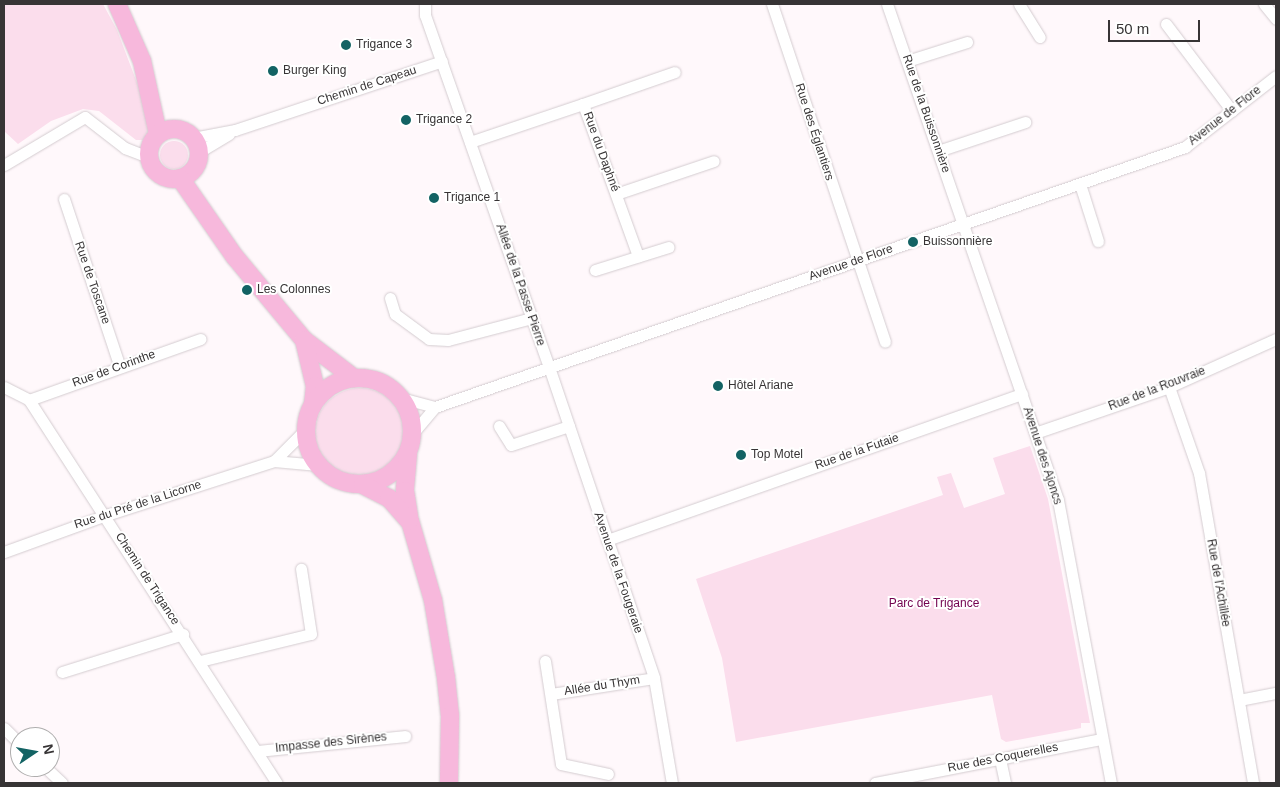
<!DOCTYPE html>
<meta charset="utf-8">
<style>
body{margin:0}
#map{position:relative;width:1280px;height:787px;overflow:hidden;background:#fff8fb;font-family:Arial,sans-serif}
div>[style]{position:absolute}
.green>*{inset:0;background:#fbddec}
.round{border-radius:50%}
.roads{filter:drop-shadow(0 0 1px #d4ccd0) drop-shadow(0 0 1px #d4ccd0)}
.minor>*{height:11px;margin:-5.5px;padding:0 5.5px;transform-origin:5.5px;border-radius:5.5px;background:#fff}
.primary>*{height:18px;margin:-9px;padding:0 9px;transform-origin:9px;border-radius:9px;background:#f7b8dc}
.primary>.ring{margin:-9px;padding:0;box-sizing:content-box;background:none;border:18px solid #f7b8dc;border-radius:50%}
.dots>*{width:14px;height:14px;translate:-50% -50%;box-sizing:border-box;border:2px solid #fff;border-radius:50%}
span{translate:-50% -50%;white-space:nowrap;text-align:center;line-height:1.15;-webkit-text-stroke:4px #fff;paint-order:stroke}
.poi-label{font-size:12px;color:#373435}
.left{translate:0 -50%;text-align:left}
.street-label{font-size:12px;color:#373435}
.park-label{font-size:12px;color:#730350}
.frame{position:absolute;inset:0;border:5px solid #373435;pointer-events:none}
.north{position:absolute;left:10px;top:727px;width:50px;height:50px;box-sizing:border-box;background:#fff;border:1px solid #afaeae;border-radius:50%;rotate:78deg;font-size:14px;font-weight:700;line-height:20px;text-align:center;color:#373435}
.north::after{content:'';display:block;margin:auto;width:18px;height:22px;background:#136364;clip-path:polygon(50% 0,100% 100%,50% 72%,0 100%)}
.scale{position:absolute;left:1108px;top:20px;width:92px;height:22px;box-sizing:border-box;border:2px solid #373435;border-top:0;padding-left:6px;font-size:15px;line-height:18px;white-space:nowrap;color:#373435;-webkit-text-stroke:4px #fff;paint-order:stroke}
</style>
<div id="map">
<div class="green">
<div style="clip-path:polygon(4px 4px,103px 4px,117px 30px,142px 96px,151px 131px,143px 140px,136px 140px,99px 111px,83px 109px,51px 121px,18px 144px,4px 131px)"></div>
<div class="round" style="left:160px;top:141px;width:28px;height:28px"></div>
<div class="round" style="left:315px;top:388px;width:90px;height:90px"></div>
<div style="clip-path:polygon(1030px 446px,1048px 499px,1090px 723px,1081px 723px,1081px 728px,1006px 742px,1001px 739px,992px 695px,736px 742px,722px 658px,696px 579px,943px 495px,937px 477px,951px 473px,964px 508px,1005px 494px,993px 458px)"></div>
</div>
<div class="roads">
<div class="minor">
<div style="left:425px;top:4px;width:11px;rotate:90deg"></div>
<div style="left:425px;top:15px;width:373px;rotate:70.6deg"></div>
<div style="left:549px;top:367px;width:328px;rotate:71.3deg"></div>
<div style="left:654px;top:678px;width:107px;rotate:80.3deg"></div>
<div style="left:772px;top:4px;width:356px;rotate:71.5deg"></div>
<div style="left:887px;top:4px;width:525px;rotate:70.98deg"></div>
<div style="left:1058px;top:500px;width:288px;rotate:79.4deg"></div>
<div style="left:1019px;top:4px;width:39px;rotate:58deg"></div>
<div style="left:1264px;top:4px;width:19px;rotate:51deg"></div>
<div style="left:1166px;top:24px;width:109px;rotate:52.8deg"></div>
<div style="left:907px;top:61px;width:63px;rotate:-17.6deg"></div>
<div style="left:583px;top:104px;width:97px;rotate:-19.2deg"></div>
<div style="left:193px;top:138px;width:43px;rotate:-10.8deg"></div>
<div style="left:235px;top:130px;width:218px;rotate:-18.4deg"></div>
<div style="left:470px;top:142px;width:119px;rotate:-18.6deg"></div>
<div style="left:583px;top:104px;width:162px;rotate:70.1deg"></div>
<div style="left:938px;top:151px;width:92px;rotate:-18.4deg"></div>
<div style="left:199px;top:152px;width:35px;rotate:-31deg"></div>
<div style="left:4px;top:165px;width:94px;rotate:-30.7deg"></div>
<div style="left:85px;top:117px;width:51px;rotate:37.8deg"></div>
<div style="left:125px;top:148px;width:26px;rotate:21deg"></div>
<div style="left:1080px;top:184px;width:60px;rotate:72.5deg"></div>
<div style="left:616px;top:194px;width:103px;rotate:-18.6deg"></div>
<div style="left:64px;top:199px;width:177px;rotate:71.6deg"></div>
<div style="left:595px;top:270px;width:77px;rotate:-17.3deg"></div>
<div style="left:390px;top:298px;width:17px;rotate:73deg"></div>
<div style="left:395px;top:314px;width:42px;rotate:36.3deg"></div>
<div style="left:429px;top:339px;width:19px;rotate:3deg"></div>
<div style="left:448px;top:340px;width:87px;rotate:-14.7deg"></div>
<div style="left:4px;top:387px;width:28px;rotate:27deg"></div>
<div style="left:29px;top:400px;width:456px;rotate:57.1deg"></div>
<div style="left:1169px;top:387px;width:91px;rotate:70.8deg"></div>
<div style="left:1199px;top:473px;width:315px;rotate:80.1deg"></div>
<div style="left:401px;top:398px;width:35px;rotate:15deg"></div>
<div style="left:29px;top:400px;width:182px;rotate:-19.6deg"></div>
<div style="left:499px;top:426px;width:22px;rotate:58deg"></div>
<div style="left:511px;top:445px;width:61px;rotate:-18.1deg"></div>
<div style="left:306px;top:429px;width:45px;rotate:135deg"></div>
<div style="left:274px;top:461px;width:44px;rotate:5.2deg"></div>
<div style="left:413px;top:433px;width:34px;rotate:-50deg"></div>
<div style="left:435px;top:407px;width:794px;rotate:-19.12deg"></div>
<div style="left:1185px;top:147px;width:115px;rotate:-38deg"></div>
<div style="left:1035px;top:433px;width:142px;rotate:-18.9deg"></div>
<div style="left:1169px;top:387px;width:117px;rotate:-24.2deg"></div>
<div style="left:607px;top:540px;width:440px;rotate:-19.4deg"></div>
<div style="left:4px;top:552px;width:109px;rotate:-19.9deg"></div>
<div style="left:106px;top:515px;width:176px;rotate:-17.8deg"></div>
<div style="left:200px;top:661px;width:114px;rotate:-13.7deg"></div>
<div style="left:311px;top:634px;width:66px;rotate:-98.7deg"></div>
<div style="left:545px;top:661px;width:104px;rotate:81.2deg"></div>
<div style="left:561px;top:764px;width:48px;rotate:12deg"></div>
<div style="left:62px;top:672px;width:127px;rotate:-17.4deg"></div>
<div style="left:551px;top:694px;width:104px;rotate:-8.8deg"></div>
<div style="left:1239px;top:700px;width:38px;rotate:-11deg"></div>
<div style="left:4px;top:728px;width:23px;rotate:45deg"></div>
<div style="left:258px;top:751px;width:148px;rotate:-5.8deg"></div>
<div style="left:1000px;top:759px;width:25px;rotate:78deg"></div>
<div style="left:45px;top:767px;width:23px;rotate:43deg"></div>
<div style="left:875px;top:783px;width:231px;rotate:-11deg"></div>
</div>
<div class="primary">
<div style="left:117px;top:4px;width:62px;rotate:66.3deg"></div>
<div style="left:142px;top:61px;width:75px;rotate:77.6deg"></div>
<div class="ring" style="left:149px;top:129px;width:32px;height:32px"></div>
<div style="left:180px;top:178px;width:96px;rotate:55.2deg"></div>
<div style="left:235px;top:257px;width:108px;rotate:50.3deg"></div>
<div style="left:304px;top:340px;width:63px;rotate:37.2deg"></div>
<div style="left:304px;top:340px;width:47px;rotate:76.6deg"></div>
<div style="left:315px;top:386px;width:18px;rotate:96deg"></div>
<div class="ring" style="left:306px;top:378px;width:88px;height:88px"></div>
<div style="left:408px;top:454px;width:37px;rotate:95deg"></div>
<div style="left:405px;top:491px;width:30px;rotate:81deg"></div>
<div style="left:410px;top:521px;width:82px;rotate:73.8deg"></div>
<div style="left:433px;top:600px;width:79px;rotate:80.5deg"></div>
<div style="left:446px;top:678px;width:38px;rotate:84deg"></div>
<div style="left:450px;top:716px;width:67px;rotate:90.9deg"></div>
<div style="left:363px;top:485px;width:29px;rotate:27deg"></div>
<div style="left:389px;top:498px;width:30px;rotate:49deg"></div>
</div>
</div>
<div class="dots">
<div style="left:346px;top:45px;background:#136364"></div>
<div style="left:273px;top:71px;background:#136364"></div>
<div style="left:406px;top:120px;background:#136364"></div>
<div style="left:434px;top:198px;background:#136364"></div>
<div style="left:913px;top:242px;background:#136364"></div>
<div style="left:247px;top:290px;background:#136364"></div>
<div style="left:718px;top:386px;background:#136364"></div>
<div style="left:741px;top:455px;background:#136364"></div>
</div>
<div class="poi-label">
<span class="left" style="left:356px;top:45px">Trigance 3</span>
<span class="left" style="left:283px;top:71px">Burger King</span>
<span class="left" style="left:416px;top:120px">Trigance 2</span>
<span class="left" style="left:444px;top:198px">Trigance 1</span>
<span class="left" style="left:923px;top:242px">Buissonnière</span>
<span class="left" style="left:257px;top:290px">Les Colonnes</span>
<span class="left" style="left:728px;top:386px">Hôtel Ariane</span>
<span class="left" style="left:751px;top:455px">Top Motel</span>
</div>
<div class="street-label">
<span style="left:367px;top:86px;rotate:-18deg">Chemin de Capeau</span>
<span style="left:926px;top:114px;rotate:71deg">Rue de la Buissonnière</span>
<span style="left:1225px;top:116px;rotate:-38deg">Avenue de Flore</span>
<span style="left:814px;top:132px;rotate:72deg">Rue des Églantiers</span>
<span style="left:601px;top:152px;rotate:70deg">Rue du Daphné</span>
<span style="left:851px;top:263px;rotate:-19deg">Avenue de Flore</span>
<span style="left:92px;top:283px;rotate:71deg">Rue de Toscane</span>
<span style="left:520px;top:285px;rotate:71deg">Allée de la Passe Pierre</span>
<span style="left:114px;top:369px;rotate:-20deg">Rue de Corinthe</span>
<span style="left:1157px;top:389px;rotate:-21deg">Rue de la Rouvraie</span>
<span style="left:857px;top:452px;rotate:-19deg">Rue de la Futaie</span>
<span style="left:1042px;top:456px;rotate:72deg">Avenue des Ajoncs</span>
<span style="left:138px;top:505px;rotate:-18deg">Rue du Pré de la Licorne</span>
<span style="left:618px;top:573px;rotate:71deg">Avenue de la Fougeraie</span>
<span style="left:147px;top:579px;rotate:57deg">Chemin de Trigance</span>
<span style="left:1218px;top:583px;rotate:80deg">Rue de l'Achillée</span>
<span style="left:602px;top:686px;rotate:-9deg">Allée du Thym</span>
<span style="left:331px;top:743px;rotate:-6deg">Impasse des Sirènes</span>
<span style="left:1003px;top:758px;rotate:-11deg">Rue des Coquerelles</span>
</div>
<div class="park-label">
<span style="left:934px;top:604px">Parc de Trigance</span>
</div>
<div class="frame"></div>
<div class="north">N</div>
<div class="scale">50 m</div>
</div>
